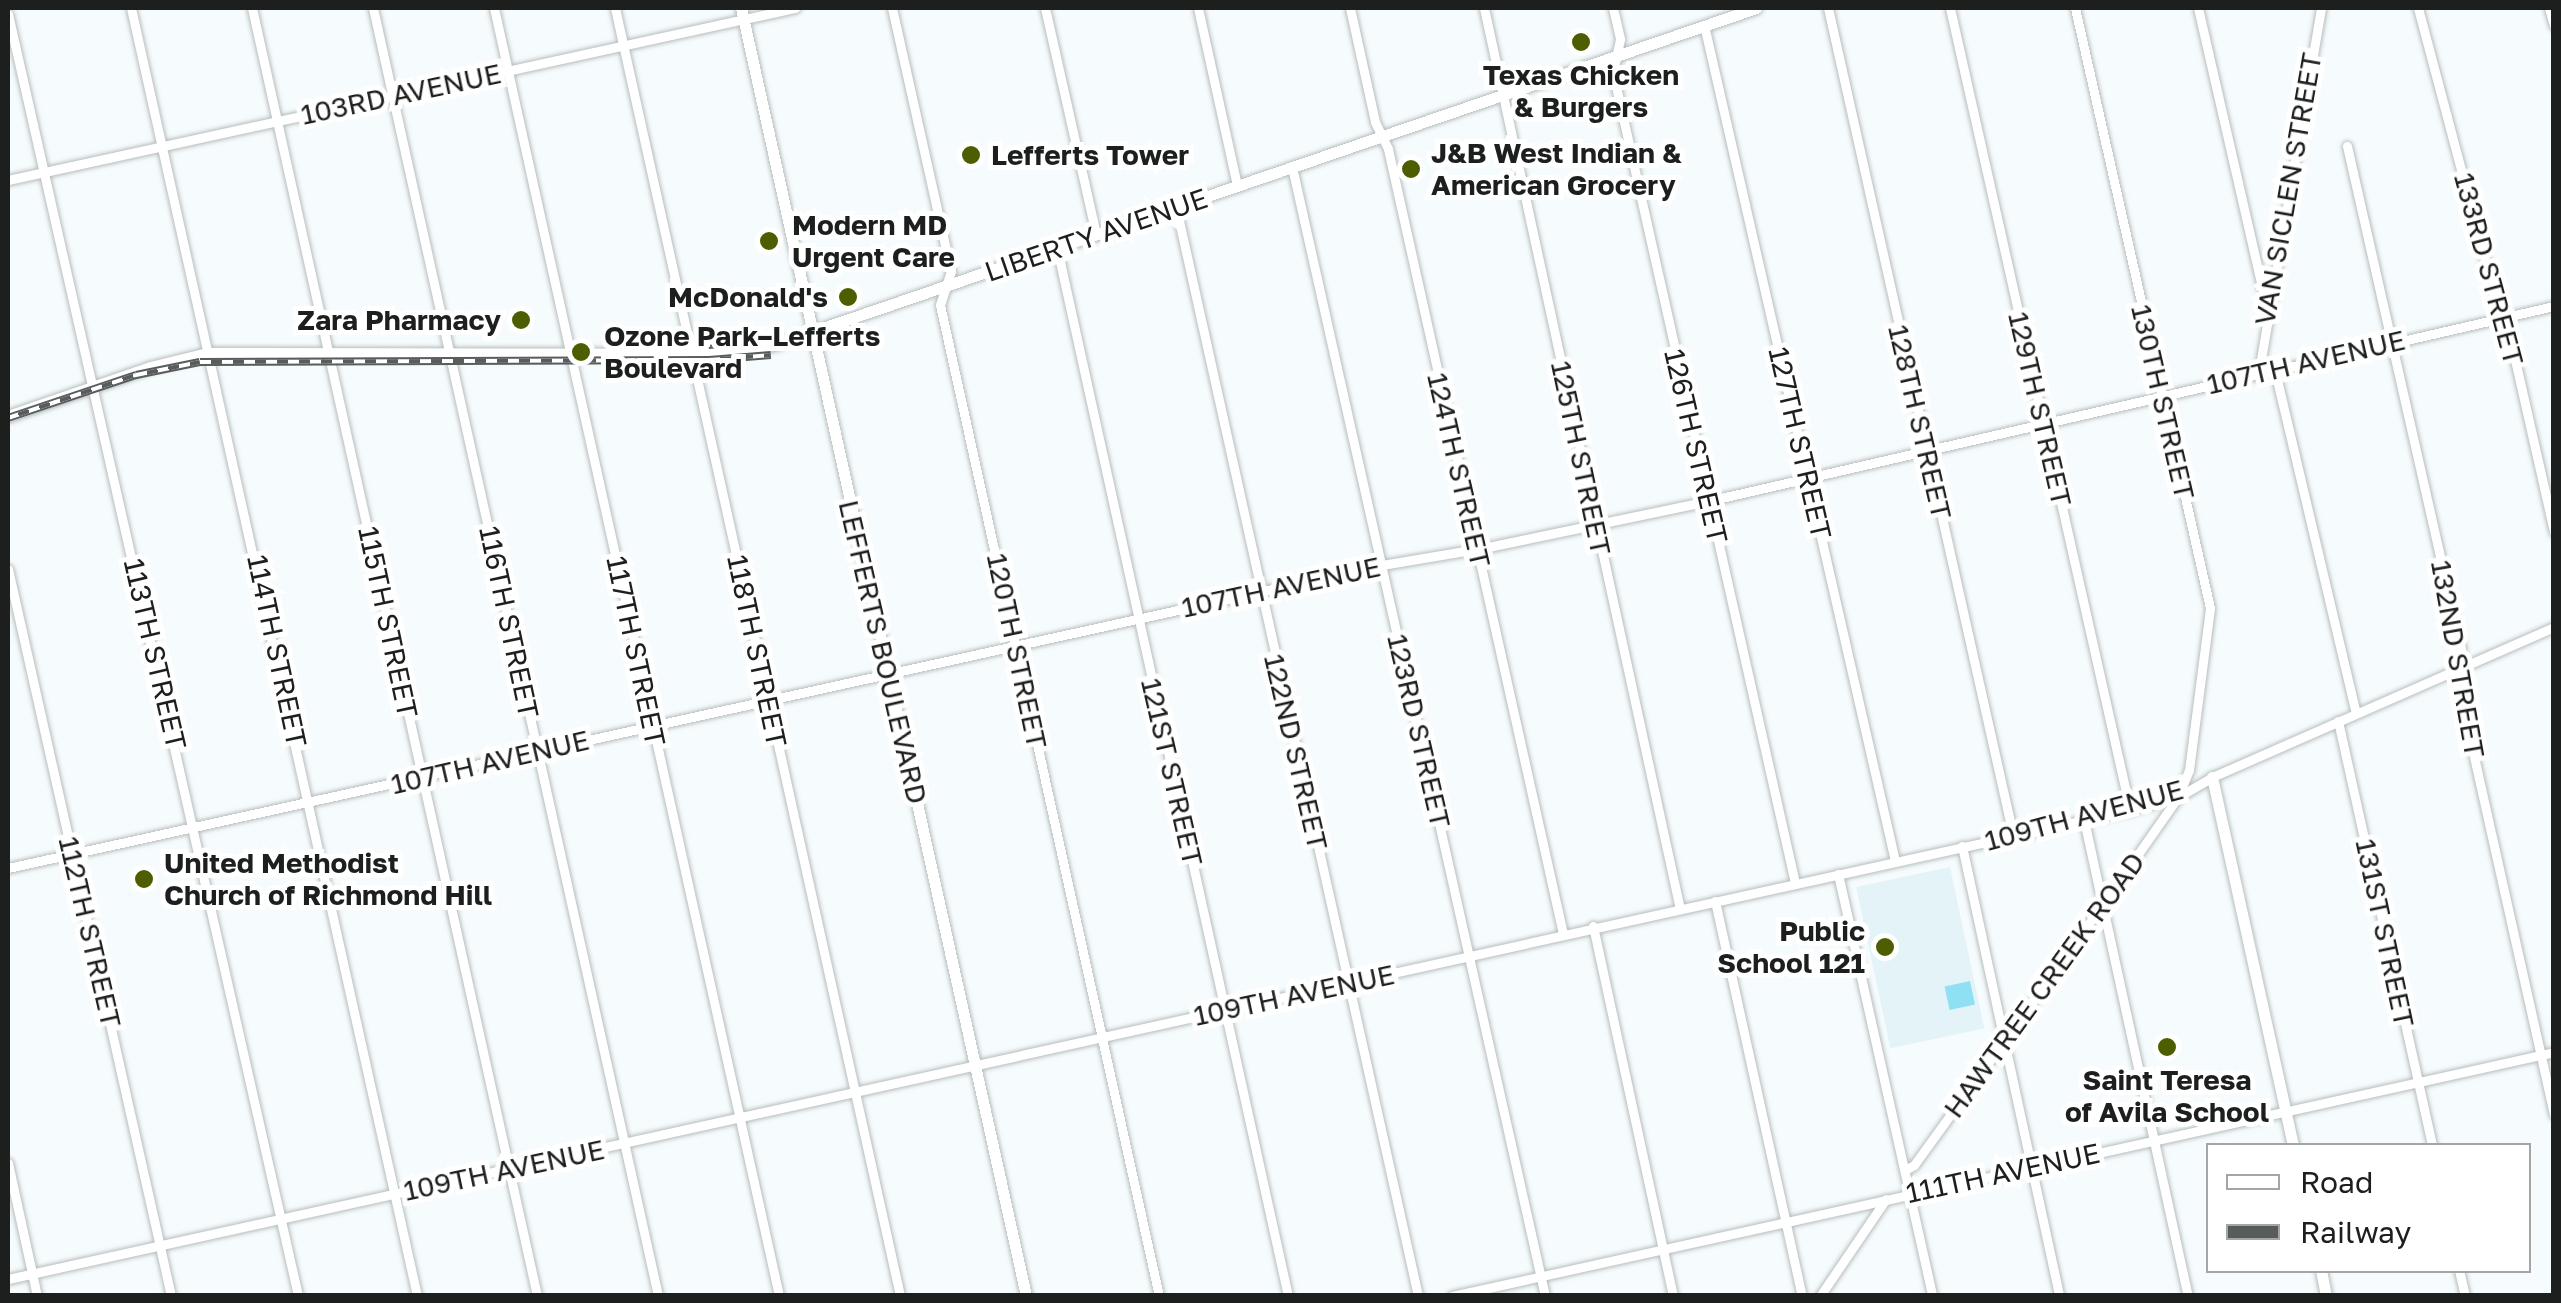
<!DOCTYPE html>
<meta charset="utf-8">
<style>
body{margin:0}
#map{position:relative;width:2561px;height:1303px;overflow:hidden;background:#f6fcfd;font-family:"Golos Text",sans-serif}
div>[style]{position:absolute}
.built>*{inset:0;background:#e4f3f7;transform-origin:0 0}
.green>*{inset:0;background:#8fe0f3;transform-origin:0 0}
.roads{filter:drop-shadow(0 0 2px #b7bdbe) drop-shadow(0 0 2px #b7bdbe)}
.minor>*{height:9px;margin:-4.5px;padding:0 4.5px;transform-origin:4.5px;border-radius:4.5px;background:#fff}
.tertiary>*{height:11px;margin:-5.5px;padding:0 5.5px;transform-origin:5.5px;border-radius:5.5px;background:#fff}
.rail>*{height:8px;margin-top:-4px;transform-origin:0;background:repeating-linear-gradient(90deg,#fff 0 11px,#585c5c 0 22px);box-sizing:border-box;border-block:2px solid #585c5c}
.dots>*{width:28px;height:28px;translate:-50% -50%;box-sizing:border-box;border:5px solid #fff;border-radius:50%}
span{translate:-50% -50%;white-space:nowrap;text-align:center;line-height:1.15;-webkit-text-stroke:10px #fff;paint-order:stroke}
.poi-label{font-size:28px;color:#1d1f1f;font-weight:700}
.left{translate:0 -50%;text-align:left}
.right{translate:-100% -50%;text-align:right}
.street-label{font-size:28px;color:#1d1f1f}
.frame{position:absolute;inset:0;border:10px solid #1d1f1f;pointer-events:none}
.legend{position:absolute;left:2206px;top:1143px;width:325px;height:130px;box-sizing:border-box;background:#fff;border:2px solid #a5a5a5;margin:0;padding:12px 18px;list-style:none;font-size:30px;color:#1d1f1f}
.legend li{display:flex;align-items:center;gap:20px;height:50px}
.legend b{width:50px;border:2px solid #a5a5a5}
</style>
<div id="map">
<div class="built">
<div style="left:1950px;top:867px;width:165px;height:96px;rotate:78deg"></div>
</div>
<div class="green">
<div style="left:1970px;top:981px;width:24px;height:26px;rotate:78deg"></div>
</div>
<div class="roads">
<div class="minor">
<div style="left:131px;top:8px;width:1319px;rotate:77.48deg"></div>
<div style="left:252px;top:8px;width:1319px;rotate:77.52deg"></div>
<div style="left:373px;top:8px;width:1319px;rotate:77.52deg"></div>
<div style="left:494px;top:8px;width:1319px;rotate:77.52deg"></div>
<div style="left:615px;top:8px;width:1319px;rotate:77.52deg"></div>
<div style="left:892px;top:8px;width:270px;rotate:77.4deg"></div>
<div style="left:951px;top:271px;width:36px;rotate:108deg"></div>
<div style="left:940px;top:305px;width:1015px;rotate:77.54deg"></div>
<div style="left:1045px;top:8px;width:232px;rotate:77.3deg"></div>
<div style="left:1198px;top:8px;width:181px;rotate:77.6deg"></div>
<div style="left:1350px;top:8px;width:117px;rotate:77.6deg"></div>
<div style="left:1375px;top:122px;width:30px;rotate:64deg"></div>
<div style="left:1388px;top:149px;width:804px;rotate:77.43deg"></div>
<div style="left:1484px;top:8px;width:922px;rotate:77.73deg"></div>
<div style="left:1613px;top:8px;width:32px;rotate:77deg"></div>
<div style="left:1620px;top:39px;width:35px;rotate:102deg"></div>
<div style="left:1613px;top:73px;width:830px;rotate:77.34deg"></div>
<div style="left:1828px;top:8px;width:847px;rotate:77.39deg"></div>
<div style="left:1950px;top:8px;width:822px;rotate:77.35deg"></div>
<div style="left:2198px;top:8px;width:300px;rotate:77.1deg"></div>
<div style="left:2418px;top:8px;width:303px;rotate:75.1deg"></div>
<div style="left:2496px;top:301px;width:30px;rotate:67deg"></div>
<div style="left:2508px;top:329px;width:208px;rotate:77.2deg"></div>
<div style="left:2549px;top:8px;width:18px;rotate:74deg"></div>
<div style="left:8px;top:14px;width:1314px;rotate:77.25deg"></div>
<div style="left:1704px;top:25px;width:858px;rotate:77.13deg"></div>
<div style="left:2347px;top:146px;width:516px;rotate:77.23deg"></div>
<div style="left:2461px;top:649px;width:36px;rotate:95deg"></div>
<div style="left:2458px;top:685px;width:440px;rotate:77.4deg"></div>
<div style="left:1292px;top:167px;width:1157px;rotate:77.37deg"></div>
<div style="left:8px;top:180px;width:806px;rotate:-12.33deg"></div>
<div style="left:1176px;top:207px;width:1116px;rotate:77.47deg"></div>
<div style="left:1057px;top:248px;width:1073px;rotate:77.57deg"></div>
<div style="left:2274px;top:367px;width:356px;rotate:76.7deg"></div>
<div style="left:2259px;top:371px;width:368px;rotate:-80.3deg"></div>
<div style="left:8px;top:569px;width:745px;rotate:77.36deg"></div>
<div style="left:2338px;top:721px;width:435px;rotate:77.5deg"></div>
<div style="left:2084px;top:820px;width:487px;rotate:77.7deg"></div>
<div style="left:1962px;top:846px;width:460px;rotate:77.8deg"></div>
<div style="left:8px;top:868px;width:1407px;rotate:-12.44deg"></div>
<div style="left:1382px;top:565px;width:108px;rotate:-9.6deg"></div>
<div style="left:1488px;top:547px;width:225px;rotate:-11.8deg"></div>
<div style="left:1708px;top:501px;width:868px;rotate:-12.98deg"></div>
<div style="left:1838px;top:874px;width:432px;rotate:77.4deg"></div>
<div style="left:1715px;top:901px;width:404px;rotate:77.6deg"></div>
<div style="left:1593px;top:926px;width:379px;rotate:77.8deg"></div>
<div style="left:8px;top:1163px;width:136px;rotate:77.7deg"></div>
<div style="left:1905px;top:1170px;width:10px;rotate:-29deg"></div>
<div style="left:1914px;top:1165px;width:319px;rotate:-54.1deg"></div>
<div style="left:2101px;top:907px;width:134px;rotate:-55deg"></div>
<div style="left:2178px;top:797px;width:29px;rotate:-68deg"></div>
<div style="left:2189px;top:770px;width:163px;rotate:-82.6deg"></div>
<div style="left:2210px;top:608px;width:615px;rotate:-102.68deg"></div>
<div style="left:2459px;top:1270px;width:27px;rotate:77deg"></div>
<div style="left:8px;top:1279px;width:2173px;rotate:-12.46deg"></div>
<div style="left:2130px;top:810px;width:50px;rotate:-15.2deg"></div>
<div style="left:2178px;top:797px;width:39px;rotate:-30deg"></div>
<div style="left:2212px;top:777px;width:373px;rotate:-23.7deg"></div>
<div style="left:1452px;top:1296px;width:1129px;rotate:-12.48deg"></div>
<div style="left:1820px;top:1296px;width:117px;rotate:-55.8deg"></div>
</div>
<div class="tertiary">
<div style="left:741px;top:8px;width:1319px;rotate:77.52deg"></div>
<div style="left:8px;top:416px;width:150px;rotate:-19deg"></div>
<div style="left:150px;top:367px;width:60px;rotate:-13.6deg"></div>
<div style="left:208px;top:353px;width:483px;rotate:0.1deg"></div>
<div style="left:691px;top:354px;width:82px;rotate:-6.3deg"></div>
<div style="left:773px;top:345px;width:1039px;rotate:-18.92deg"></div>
<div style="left:2212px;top:777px;width:378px;rotate:77.6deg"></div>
<div style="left:2321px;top:1270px;width:26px;rotate:79deg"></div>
</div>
</div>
<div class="rail">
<div style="left:699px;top:346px;width:69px;rotate:-5.8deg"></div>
<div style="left:8px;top:418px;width:135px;rotate:-18.6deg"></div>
<div style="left:136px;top:375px;width:65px;rotate:-11.5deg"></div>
<div style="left:200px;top:362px;width:509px;rotate:-0.23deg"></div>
<div style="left:709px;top:360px;width:62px;rotate:-4.6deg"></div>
</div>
<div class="dots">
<div style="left:1581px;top:42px;background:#4d5e00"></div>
<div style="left:971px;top:155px;background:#4d5e00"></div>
<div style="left:1411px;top:169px;background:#4d5e00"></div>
<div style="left:769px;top:241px;background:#4d5e00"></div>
<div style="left:848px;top:297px;background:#4d5e00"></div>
<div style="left:521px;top:320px;background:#4d5e00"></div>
<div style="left:581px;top:352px;background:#4d5e00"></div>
<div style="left:144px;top:879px;background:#4d5e00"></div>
<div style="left:1885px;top:947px;background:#4d5e00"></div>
<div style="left:2167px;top:1047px;background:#4d5e00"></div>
</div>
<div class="poi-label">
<span style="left:1581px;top:91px">Texas Chicken<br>&amp; Burgers</span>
<span class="left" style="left:1431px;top:169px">J&amp;B West Indian &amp;<br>American Grocery</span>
<span class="left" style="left:991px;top:155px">Lefferts Tower</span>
<span class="left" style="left:792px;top:241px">Modern MD<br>Urgent Care</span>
<span class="right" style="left:828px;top:297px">McDonald's</span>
<span class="right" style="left:501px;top:320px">Zara Pharmacy</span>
<span class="left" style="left:604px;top:352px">Ozone Park–Lefferts<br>Boulevard</span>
<span class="left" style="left:164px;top:879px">United Methodist<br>Church of Richmond Hill</span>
<span class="right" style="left:1865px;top:947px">Public<br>School 121</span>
<span style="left:2167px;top:1096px">Saint Teresa<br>of Avila School</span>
</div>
<div class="street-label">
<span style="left:401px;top:94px;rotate:-12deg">103RD AVENUE</span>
<span style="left:2288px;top:189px;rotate:-80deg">VAN SICLEN STREET</span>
<span style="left:1096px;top:235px;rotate:-19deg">LIBERTY AVENUE</span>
<span style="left:2489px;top:269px;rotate:75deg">133RD STREET</span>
<span style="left:2306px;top:362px;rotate:-13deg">107TH AVENUE</span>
<span style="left:2163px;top:402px;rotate:77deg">130TH STREET</span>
<span style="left:2040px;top:409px;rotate:77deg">129TH STREET</span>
<span style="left:1920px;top:422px;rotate:77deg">128TH STREET</span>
<span style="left:1800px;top:443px;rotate:77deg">127TH STREET</span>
<span style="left:1696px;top:446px;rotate:77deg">126TH STREET</span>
<span style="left:1581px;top:458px;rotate:78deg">125TH STREET</span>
<span style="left:1459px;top:470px;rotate:77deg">124TH STREET</span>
<span style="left:1281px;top:587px;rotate:-12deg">107TH AVENUE</span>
<span style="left:388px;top:622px;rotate:78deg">115TH STREET</span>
<span style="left:509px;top:622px;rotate:78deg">116TH STREET</span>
<span style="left:277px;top:651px;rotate:78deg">114TH STREET</span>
<span style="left:636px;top:651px;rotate:78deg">117TH STREET</span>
<span style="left:757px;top:651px;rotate:78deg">118TH STREET</span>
<span style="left:1017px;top:651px;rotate:78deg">120TH STREET</span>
<span style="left:883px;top:652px;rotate:77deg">LEFFERTS BOULEVARD</span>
<span style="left:155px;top:654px;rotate:77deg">113TH STREET</span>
<span style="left:2458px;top:659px;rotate:80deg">132ND STREET</span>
<span style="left:1419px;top:731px;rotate:77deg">123RD STREET</span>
<span style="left:1296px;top:752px;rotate:77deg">122ND STREET</span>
<span style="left:490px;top:762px;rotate:-13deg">107TH AVENUE</span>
<span style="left:1172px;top:772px;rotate:77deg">121ST STREET</span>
<span style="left:2084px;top:815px;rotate:-15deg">109TH AVENUE</span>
<span style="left:90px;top:932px;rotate:77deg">112TH STREET</span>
<span style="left:2385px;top:933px;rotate:78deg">131ST STREET</span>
<span style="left:2044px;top:985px;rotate:-54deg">HAWTREE CREEK ROAD</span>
<span style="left:1294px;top:995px;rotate:-12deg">109TH AVENUE</span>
<span style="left:504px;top:1170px;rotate:-12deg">109TH AVENUE</span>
<span style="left:2003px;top:1173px;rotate:-12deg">111TH AVENUE</span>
</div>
<div class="frame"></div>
<ul class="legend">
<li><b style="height:12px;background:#fff"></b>Road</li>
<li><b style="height:12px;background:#585c5c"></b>Railway</li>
</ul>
</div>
